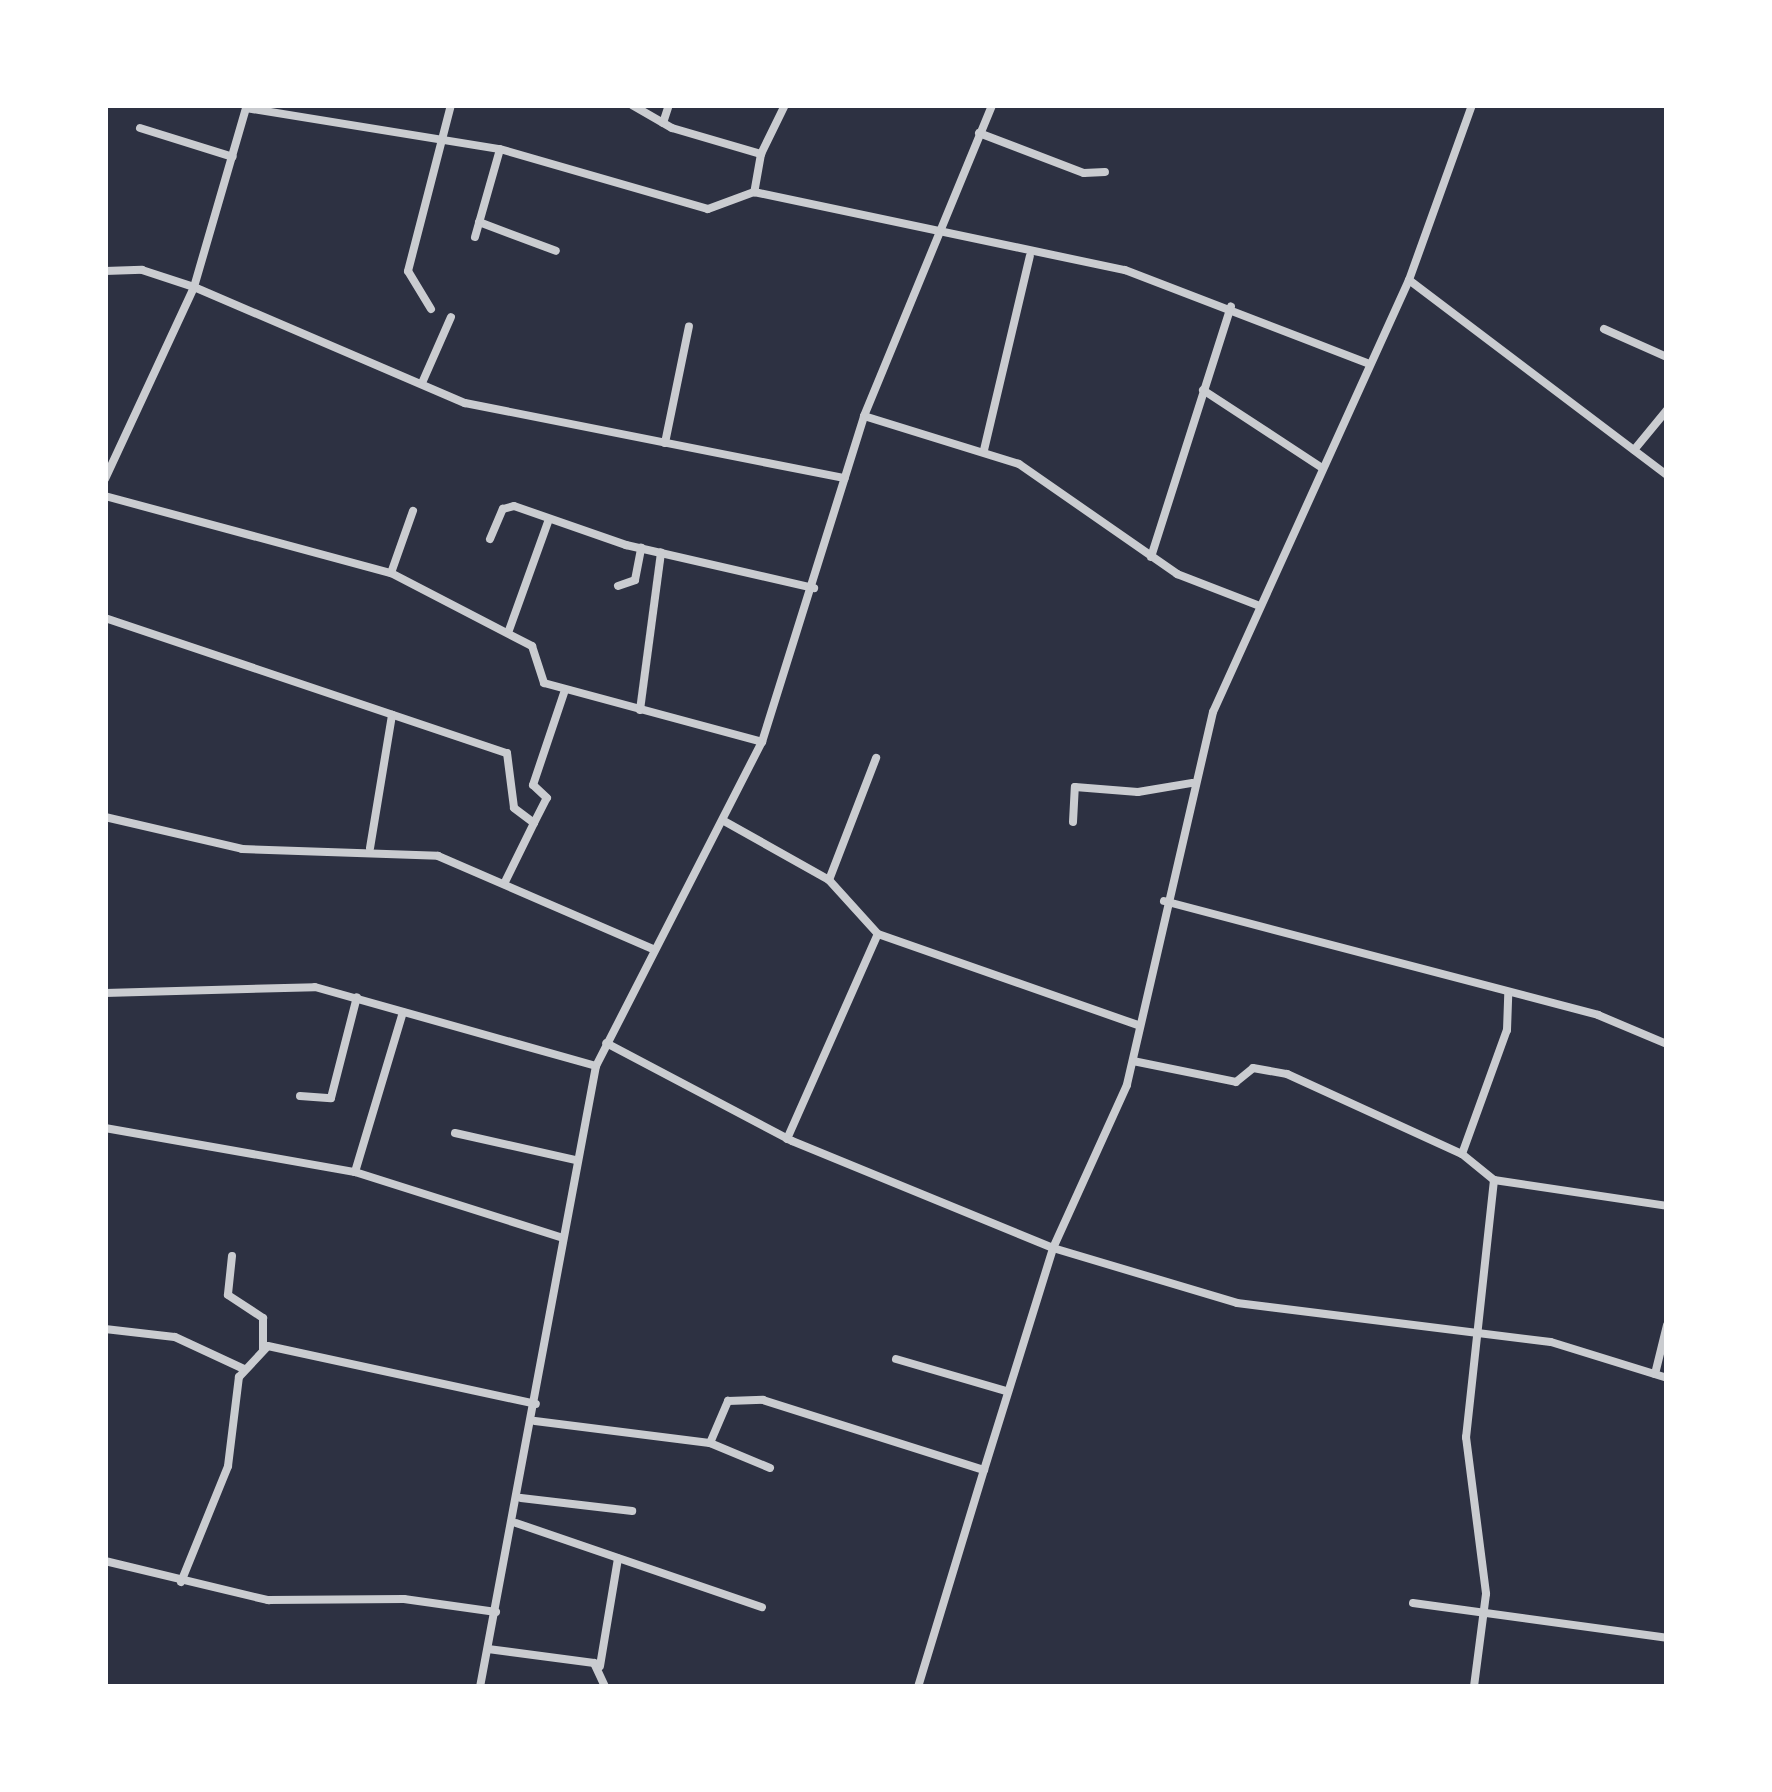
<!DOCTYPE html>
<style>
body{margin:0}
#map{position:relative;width:1772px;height:1792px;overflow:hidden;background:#2d3142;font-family:"PT Sans Narrow",sans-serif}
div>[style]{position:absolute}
.minor>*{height:8px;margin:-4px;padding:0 4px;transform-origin:4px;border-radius:4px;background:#caccd0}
span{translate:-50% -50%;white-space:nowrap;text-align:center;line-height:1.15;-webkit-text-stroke:8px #fff;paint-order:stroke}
.frame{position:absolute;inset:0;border:108px solid #fff;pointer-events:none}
</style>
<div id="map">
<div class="minor">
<div style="left:632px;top:105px;width:46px;rotate:29.9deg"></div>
<div style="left:672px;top:128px;width:93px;rotate:16.3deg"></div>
<div style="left:761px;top:154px;width:39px;rotate:100deg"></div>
<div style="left:754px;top:192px;width:379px;rotate:11.9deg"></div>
<div style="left:1125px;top:270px;width:262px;rotate:21deg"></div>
<div style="left:1472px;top:105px;width:186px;rotate:109.8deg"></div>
<div style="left:1409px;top:280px;width:474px;rotate:114.4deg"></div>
<div style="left:1213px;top:712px;width:383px;rotate:103deg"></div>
<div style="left:1127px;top:1085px;width:179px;rotate:114.4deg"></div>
<div style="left:1053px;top:1248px;width:192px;rotate:16.6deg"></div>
<div style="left:1237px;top:1303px;width:316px;rotate:7.1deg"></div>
<div style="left:1551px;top:1342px;width:121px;rotate:17.2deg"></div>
<div style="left:246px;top:108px;width:257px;rotate:9.2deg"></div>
<div style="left:500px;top:149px;width:216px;rotate:16.1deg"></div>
<div style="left:708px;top:209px;width:49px;rotate:-20.3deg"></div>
<div style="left:663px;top:123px;width:19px;rotate:-72deg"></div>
<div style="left:140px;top:128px;width:97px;rotate:17.3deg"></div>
<div style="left:979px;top:133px;width:112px;rotate:20.9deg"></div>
<div style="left:1084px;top:173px;width:21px;rotate:-3deg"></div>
<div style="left:761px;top:154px;width:55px;rotate:-63.9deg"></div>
<div style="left:479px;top:222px;width:82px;rotate:20.6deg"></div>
<div style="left:475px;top:237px;width:91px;rotate:-74.1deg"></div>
<div style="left:105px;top:271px;width:37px;rotate:-2deg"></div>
<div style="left:142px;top:270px;width:55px;rotate:18.1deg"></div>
<div style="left:194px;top:287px;width:295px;rotate:23.2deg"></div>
<div style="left:465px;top:403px;width:387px;rotate:11.2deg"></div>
<div style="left:1409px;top:280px;width:323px;rotate:37.1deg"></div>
<div style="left:431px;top:309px;width:44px;rotate:-121.2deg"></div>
<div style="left:408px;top:271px;width:171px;rotate:-75.5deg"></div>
<div style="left:1604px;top:329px;width:69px;rotate:24deg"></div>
<div style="left:422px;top:383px;width:72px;rotate:-66.3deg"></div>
<div style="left:1203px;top:390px;width:142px;rotate:33.2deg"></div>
<div style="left:864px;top:416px;width:162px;rotate:17.2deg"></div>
<div style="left:1019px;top:464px;width:193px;rotate:34.8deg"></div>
<div style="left:1177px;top:574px;width:86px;rotate:21.2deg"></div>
<div style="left:665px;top:443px;width:119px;rotate:-78.4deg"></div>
<div style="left:984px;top:450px;width:199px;rotate:-76.7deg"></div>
<div style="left:1634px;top:450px;width:52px;rotate:-50.5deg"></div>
<div style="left:105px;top:479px;width:212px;rotate:-65.1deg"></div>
<div style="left:194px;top:287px;width:190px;rotate:-73.8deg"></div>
<div style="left:105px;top:496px;width:296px;rotate:15.1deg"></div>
<div style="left:391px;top:573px;width:159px;rotate:27.4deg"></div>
<div style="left:532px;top:646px;width:39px;rotate:72deg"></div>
<div style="left:544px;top:683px;width:226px;rotate:15.1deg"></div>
<div style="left:490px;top:539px;width:33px;rotate:-67deg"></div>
<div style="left:503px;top:509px;width:11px;rotate:-15deg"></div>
<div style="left:514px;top:506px;width:119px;rotate:19.2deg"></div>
<div style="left:626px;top:545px;width:193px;rotate:12.9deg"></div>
<div style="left:1151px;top:557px;width:263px;rotate:-72.3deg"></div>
<div style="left:391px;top:573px;width:66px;rotate:-70.5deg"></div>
<div style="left:618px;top:586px;width:18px;rotate:-19deg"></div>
<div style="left:635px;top:580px;width:33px;rotate:-79deg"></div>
<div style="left:105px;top:618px;width:424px;rotate:18.6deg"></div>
<div style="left:507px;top:753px;width:55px;rotate:82.7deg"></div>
<div style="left:514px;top:808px;width:25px;rotate:37deg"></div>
<div style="left:534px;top:823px;width:68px;rotate:116.2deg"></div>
<div style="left:508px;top:633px;width:121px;rotate:-70.2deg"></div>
<div style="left:640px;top:710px;width:159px;rotate:-82.4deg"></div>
<div style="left:105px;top:817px;width:141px;rotate:13.1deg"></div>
<div style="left:242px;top:849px;width:196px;rotate:2deg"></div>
<div style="left:438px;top:856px;width:236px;rotate:23.4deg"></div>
<div style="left:724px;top:821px;width:120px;rotate:29.3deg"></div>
<div style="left:829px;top:880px;width:73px;rotate:47.8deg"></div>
<div style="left:878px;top:934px;width:275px;rotate:19.3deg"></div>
<div style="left:1073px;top:822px;width:35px;rotate:-87deg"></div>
<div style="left:1075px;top:787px;width:63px;rotate:4.5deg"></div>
<div style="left:1138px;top:792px;width:55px;rotate:-9.5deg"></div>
<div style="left:534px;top:823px;width:28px;rotate:-63deg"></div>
<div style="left:547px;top:798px;width:19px;rotate:-137deg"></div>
<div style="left:533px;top:785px;width:100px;rotate:-71.4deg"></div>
<div style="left:370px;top:848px;width:135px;rotate:-80.6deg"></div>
<div style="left:829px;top:880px;width:131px;rotate:-68.9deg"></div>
<div style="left:1164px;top:901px;width:449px;rotate:14.7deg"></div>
<div style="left:1598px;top:1015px;width:75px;rotate:22.8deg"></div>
<div style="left:105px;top:993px;width:210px;rotate:-1.6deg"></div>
<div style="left:315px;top:987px;width:292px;rotate:15.7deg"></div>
<div style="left:1133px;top:1061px;width:105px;rotate:11.5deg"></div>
<div style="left:1236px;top:1082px;width:22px;rotate:-39deg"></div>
<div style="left:1253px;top:1068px;width:35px;rotate:10deg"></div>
<div style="left:1287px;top:1074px;width:192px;rotate:24.6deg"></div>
<div style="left:1462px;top:1154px;width:41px;rotate:39.1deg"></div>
<div style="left:1494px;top:1180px;width:259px;rotate:96.2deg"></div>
<div style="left:1466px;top:1437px;width:158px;rotate:82.7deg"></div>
<div style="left:1486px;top:1594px;width:94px;rotate:97.4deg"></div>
<div style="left:300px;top:1096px;width:31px;rotate:4deg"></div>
<div style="left:331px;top:1098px;width:104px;rotate:-75.6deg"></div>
<div style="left:105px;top:1128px;width:254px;rotate:10deg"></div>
<div style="left:355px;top:1172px;width:215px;rotate:17.6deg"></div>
<div style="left:455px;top:1133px;width:124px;rotate:12.6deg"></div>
<div style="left:787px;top:1139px;width:224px;rotate:-66.1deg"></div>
<div style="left:1462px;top:1154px;width:132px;rotate:-70.1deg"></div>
<div style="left:1507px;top:1030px;width:36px;rotate:-88deg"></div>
<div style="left:355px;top:1172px;width:167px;rotate:-73.3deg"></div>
<div style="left:1494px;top:1180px;width:175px;rotate:8.5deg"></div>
<div style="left:232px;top:1256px;width:39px;rotate:96deg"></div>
<div style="left:228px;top:1295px;width:42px;rotate:33.3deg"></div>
<div style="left:263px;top:1318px;width:31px;rotate:90deg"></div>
<div style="left:105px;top:1329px;width:70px;rotate:6.5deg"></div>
<div style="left:175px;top:1337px;width:76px;rotate:24.9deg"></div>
<div style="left:896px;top:1359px;width:115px;rotate:16.2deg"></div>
<div style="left:1655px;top:1374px;width:50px;rotate:-76.2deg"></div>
<div style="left:535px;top:1421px;width:176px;rotate:7.2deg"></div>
<div style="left:710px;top:1443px;width:46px;rotate:-66.8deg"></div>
<div style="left:728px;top:1401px;width:35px;rotate:-2deg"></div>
<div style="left:763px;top:1400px;width:232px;rotate:17.6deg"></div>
<div style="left:984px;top:1470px;width:232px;rotate:-72.7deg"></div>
<div style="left:1053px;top:1248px;width:282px;rotate:-157.7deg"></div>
<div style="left:792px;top:1141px;width:210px;rotate:-152.2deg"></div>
<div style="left:710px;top:1443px;width:65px;rotate:22.6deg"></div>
<div style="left:521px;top:1498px;width:112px;rotate:6.7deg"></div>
<div style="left:516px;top:1523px;width:260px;rotate:18.9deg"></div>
<div style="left:105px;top:1561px;width:168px;rotate:13.5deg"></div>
<div style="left:268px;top:1600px;width:136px;rotate:-0.4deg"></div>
<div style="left:404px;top:1599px;width:93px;rotate:8deg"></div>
<div style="left:181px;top:1582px;width:125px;rotate:-67.9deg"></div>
<div style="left:228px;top:1466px;width:90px;rotate:-83deg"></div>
<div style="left:239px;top:1377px;width:42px;rotate:-46.9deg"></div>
<div style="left:268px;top:1346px;width:274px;rotate:12.2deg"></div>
<div style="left:1413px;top:1603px;width:256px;rotate:7.8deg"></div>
<div style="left:488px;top:1649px;width:107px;rotate:7.5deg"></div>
<div style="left:594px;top:1663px;width:26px;rotate:65deg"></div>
<div style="left:600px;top:1666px;width:109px;rotate:-80.5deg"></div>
<div style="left:480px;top:1687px;width:632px;rotate:-79.42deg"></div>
<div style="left:596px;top:1066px;width:364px;rotate:-62.9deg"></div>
<div style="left:762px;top:742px;width:342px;rotate:-72.6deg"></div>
<div style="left:864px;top:416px;width:336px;rotate:-67.6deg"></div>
<div style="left:918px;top:1687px;width:227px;rotate:-73.1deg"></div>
</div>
<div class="frame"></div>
</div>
